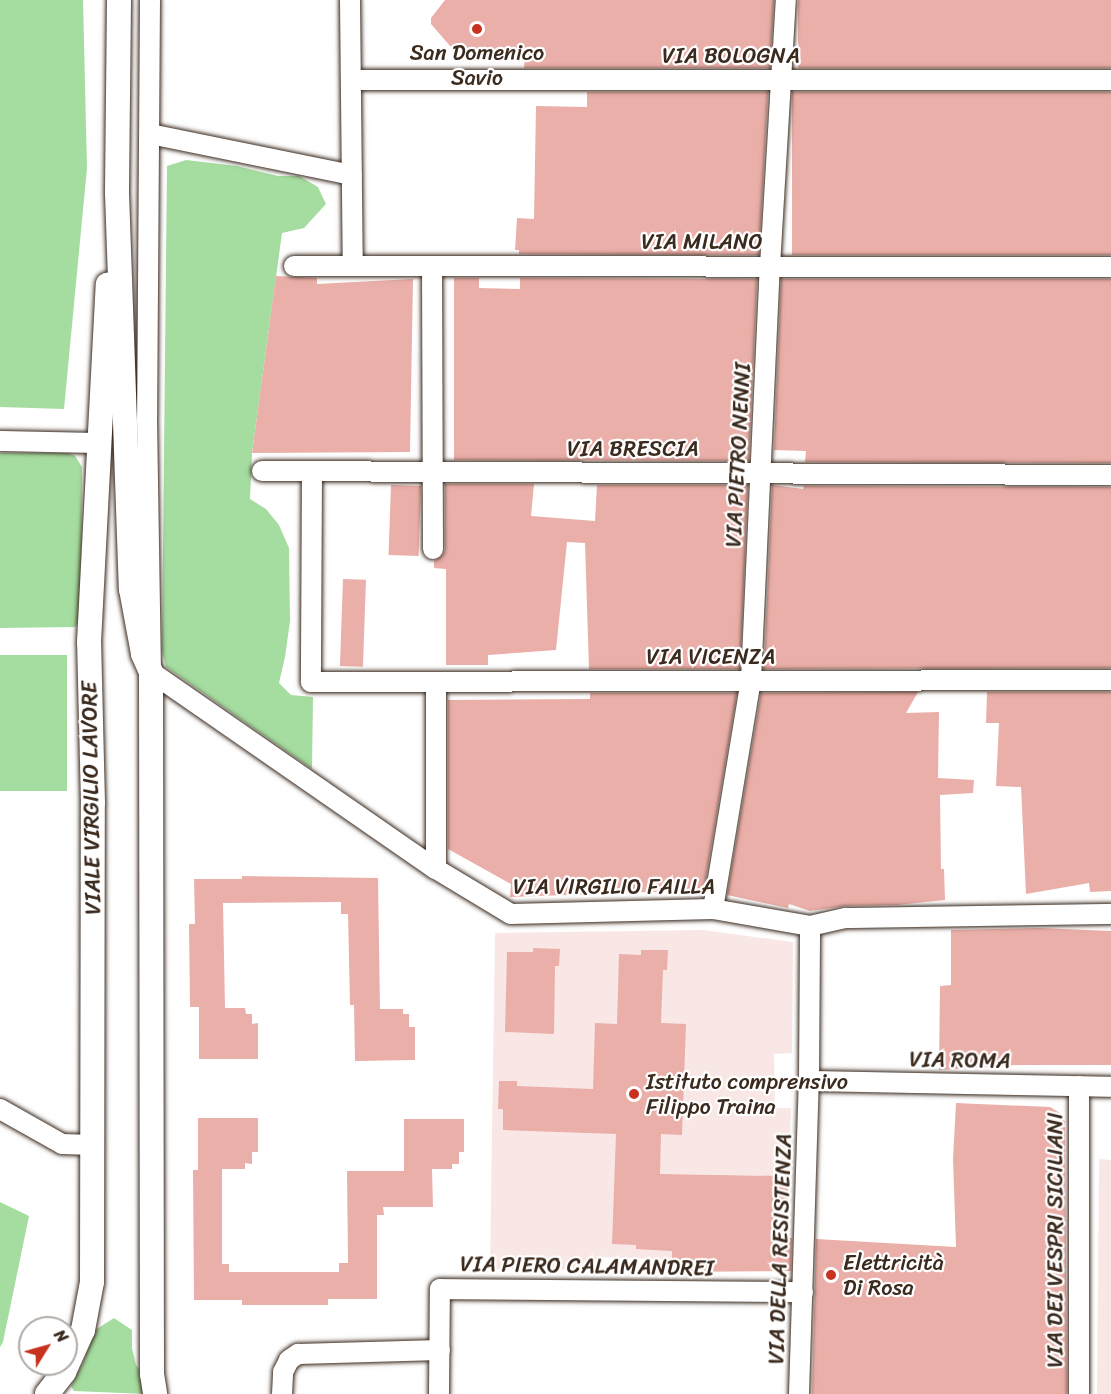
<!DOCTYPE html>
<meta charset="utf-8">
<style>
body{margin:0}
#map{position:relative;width:1111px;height:1394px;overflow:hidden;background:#fff;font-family:Sriracha,sans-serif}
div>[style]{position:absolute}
.built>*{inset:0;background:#f9e7e5}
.green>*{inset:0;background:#a5dca0;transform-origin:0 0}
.building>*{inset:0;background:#eaafa8;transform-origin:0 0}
.roads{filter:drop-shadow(0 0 2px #3b2a1e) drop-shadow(0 0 2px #3b2a1e)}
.minor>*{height:20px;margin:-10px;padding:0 10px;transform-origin:10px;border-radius:10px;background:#fff}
.tertiary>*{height:24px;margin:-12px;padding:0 12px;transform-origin:12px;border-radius:12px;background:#fff}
.dots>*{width:16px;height:16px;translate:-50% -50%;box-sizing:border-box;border:3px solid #fff;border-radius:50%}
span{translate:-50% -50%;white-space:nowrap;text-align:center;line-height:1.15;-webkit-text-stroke:4.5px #fff;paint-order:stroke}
.poi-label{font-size:22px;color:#3b2a1e}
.left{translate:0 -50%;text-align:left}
.street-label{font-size:22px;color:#3b2a1e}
.north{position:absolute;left:18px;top:1316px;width:60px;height:60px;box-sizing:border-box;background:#fff;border:2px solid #b1aaa5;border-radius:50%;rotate:53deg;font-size:16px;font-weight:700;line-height:24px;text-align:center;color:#3b2a1e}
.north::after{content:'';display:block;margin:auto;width:21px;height:27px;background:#c8321e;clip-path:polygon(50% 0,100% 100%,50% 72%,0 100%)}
</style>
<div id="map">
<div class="built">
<div style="clip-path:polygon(703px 930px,793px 942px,792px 1053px,774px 1054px,775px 1108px,791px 1108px,788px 1176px,673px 1174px,672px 1260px,600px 1257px,600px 1270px,490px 1269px,495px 933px)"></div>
<div style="clip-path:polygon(1099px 1159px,1111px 1160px,1111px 1394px,1097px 1394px)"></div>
</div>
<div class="green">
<div style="clip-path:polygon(0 0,83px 0,87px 168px,64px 409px,0 407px)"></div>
<div style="clip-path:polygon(186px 160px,237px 166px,278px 176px,299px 176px,318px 187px,326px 204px,304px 228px,282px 233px,252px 453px,250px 499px,266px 509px,279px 525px,289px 548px,290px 621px,285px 657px,279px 683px,291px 695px,313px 697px,312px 769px,166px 667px,162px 651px,167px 166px)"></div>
<div style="clip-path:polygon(0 453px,69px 453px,75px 456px,82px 467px,81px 617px,75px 627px,0 628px)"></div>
<div style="left:67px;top:655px;width:136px;height:67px;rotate:90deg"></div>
<div style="clip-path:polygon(0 1202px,29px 1216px,3px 1342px,0 1347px)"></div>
<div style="clip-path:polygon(114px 1318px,132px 1330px,132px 1348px,136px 1365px,142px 1373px,146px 1394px,74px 1391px,71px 1386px,83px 1363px,95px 1330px)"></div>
</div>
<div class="building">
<div style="clip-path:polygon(445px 0,774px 0,770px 68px,524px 68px,525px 58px,475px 56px,450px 46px,431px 24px,431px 18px)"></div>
<div style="left:798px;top:0;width:313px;height:68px"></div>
<div style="clip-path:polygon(587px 92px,768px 92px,759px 255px,519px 254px,519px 250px,515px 250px,517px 218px,534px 219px,536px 106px,587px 107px)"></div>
<div style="left:792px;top:92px;width:319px;height:163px"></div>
<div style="clip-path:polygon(276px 276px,317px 278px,317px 284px,413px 279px,410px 452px,252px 453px)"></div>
<div style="clip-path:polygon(454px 278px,479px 278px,479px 288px,520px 289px,520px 278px,757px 279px,749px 461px,454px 460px)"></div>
<div style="clip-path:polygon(781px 279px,1111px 279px,1111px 463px,805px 462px,806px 451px,774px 450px)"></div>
<div style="clip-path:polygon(445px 484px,534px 484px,531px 516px,595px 521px,597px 485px,748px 485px,740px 669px,589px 669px,585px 543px,567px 542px,556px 650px,488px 655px,488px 665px,446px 665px,446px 569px,434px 568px,434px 561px,443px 555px,445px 550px)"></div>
<div style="left:391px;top:485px;width:30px;height:70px;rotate:2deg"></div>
<div style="clip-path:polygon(772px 485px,803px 489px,804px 486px,1111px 487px,1111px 668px,764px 669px)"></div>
<div style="left:343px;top:579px;width:23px;height:87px;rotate:2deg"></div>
<div style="clip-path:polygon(918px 692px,906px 713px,939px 712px,938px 778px,974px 780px,973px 793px,940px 795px,941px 869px,944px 869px,945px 900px,897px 905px,846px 906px,810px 911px,789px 904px,788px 908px,727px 895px,761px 693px)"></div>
<div style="clip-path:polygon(987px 692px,1111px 692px,1111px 891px,1090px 892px,1089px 883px,1026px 894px,1021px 787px,996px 786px,999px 723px,986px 723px)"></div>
<div style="clip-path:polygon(590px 693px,737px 693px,704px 890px,510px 897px,511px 884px,448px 849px,448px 700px,590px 699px)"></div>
<div style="clip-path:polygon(242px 876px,378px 878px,380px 1009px,403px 1009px,403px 1014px,409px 1014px,409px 1027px,415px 1027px,415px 1060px,355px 1061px,354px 1005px,350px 1005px,348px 914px,341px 914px,341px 902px,223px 903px,225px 1008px,245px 1008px,246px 1014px,252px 1014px,252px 1024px,258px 1023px,258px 1059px,199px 1059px,199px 1007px,190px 1007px,189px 924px,195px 924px,194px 879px,242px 879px)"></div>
<div style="clip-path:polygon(1040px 928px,1111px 931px,1111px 1065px,1017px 1065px,939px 1070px,940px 986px,951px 985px,951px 930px)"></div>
<div style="clip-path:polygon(533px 948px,560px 949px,559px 966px,555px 966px,554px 1034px,505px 1032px,507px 952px,533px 952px)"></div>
<div style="clip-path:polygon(641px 950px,668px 950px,667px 970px,663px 970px,661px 1023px,686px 1024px,682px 1135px,661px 1134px,660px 1174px,788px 1176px,788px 1238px,792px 1238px,791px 1271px,672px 1272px,672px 1251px,636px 1249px,636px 1245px,612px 1244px,616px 1134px,503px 1130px,503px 1109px,498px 1109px,499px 1081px,517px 1081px,517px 1086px,593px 1089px,595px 1023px,617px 1024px,619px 954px,641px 955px)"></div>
<div style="clip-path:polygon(956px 1103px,1050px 1107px,1060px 1113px,1065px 1122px,1067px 1394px,812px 1394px,816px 1239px,956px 1247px,953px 1159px)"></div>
<div style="clip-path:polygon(198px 1118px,258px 1118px,258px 1152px,252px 1152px,252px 1164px,245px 1163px,245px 1169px,222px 1169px,222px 1264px,229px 1264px,229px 1272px,339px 1272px,339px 1263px,348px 1263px,347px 1171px,404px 1171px,404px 1119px,464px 1119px,464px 1152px,459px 1152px,459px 1164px,452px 1164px,452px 1169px,432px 1169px,433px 1207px,383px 1207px,384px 1215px,377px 1215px,377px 1299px,328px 1299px,328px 1305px,242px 1305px,242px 1300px,194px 1300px,193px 1170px,198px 1170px)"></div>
</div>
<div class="roads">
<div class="minor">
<div style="left:150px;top:0;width:418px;rotate:90.4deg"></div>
<div style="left:147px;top:418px;width:254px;rotate:89.1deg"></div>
<div style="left:151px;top:672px;width:346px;rotate:34.7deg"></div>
<div style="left:436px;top:869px;width:87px;rotate:31deg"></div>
<div style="left:511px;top:914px;width:202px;rotate:-1.4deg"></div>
<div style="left:713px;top:909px;width:98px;rotate:9.9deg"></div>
<div style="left:810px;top:926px;width:37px;rotate:-13deg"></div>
<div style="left:846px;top:918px;width:265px;rotate:-0.9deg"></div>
<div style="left:350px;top:0;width:266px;rotate:89.4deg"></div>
<div style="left:351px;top:80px;width:760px"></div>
<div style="left:150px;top:134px;width:206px;rotate:11.5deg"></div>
<div style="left:294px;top:266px;width:817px;rotate:0.07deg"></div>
<div style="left:432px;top:266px;width:283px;rotate:89.8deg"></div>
<div style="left:0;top:441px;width:98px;rotate:1.2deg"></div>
<div style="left:262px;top:471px;width:849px;rotate:0.27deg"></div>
<div style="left:312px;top:471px;width:211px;rotate:90.3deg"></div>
<div style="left:311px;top:682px;width:800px;rotate:-0.14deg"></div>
<div style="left:436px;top:682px;width:187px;rotate:90deg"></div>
<div style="left:713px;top:909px;width:232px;rotate:-80.6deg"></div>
<div style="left:751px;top:680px;width:414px;rotate:-87.4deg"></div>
<div style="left:770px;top:266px;width:266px;rotate:-86.6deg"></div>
<div style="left:809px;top:1081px;width:302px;rotate:1.1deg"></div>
<div style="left:0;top:1109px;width:71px;rotate:29.4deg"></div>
<div style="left:62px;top:1144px;width:30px;rotate:2deg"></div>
<div style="left:282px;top:1394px;width:22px;rotate:-87deg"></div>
<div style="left:283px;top:1372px;width:13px;rotate:-63deg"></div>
<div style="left:289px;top:1360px;width:11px;rotate:-34deg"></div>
<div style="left:298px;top:1354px;width:142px;rotate:-1.6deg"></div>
<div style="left:439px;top:1394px;width:105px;rotate:-89.5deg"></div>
<div style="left:440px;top:1289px;width:363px;rotate:0.5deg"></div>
<div style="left:799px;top:1394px;width:313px;rotate:-88.2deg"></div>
<div style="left:809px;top:1081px;width:155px;rotate:-89.6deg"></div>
<div style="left:1079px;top:1394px;width:308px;rotate:-90deg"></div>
</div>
<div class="tertiary">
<div style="left:119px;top:0;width:193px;rotate:90.6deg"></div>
<div style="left:117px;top:193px;width:396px;rotate:88deg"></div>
<div style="left:131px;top:589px;width:66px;rotate:79.5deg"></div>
<div style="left:143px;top:654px;width:20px;rotate:66deg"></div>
<div style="left:151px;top:672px;width:702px;rotate:89.92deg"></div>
<div style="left:152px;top:1374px;width:20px;rotate:81deg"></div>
<div style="left:47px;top:1394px;width:28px;rotate:-52deg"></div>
<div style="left:64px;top:1372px;width:46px;rotate:-65.7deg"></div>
<div style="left:83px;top:1330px;width:49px;rotate:-79.4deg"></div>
<div style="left:92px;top:1282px;width:479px;rotate:-89.9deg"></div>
<div style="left:93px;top:803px;width:161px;rotate:-91.4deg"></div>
<div style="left:89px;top:642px;width:358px;rotate:-87deg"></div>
</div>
</div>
<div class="dots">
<div style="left:477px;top:29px;background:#c8321e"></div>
<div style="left:634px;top:1094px;background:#c8321e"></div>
<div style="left:831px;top:1275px;background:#c8321e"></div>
</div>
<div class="poi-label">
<span style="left:477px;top:65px">San Domenico<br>Savio</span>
<span class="left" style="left:646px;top:1094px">Istituto comprensivo<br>Filippo Traina</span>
<span class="left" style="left:843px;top:1275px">Elettricità<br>Di Rosa</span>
</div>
<div class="street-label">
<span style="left:731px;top:56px">VIA BOLOGNA</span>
<span style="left:702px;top:242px">VIA MILANO</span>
<span style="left:633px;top:449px">VIA BRESCIA</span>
<span style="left:738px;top:455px;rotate:-87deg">VIA PIETRO NENNI</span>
<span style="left:711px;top:657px">VIA VICENZA</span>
<span style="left:91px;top:798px;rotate:-91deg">VIALE VIRGILIO LAVORE</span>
<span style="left:614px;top:887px">VIA VIRGILIO FAILLA</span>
<span style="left:960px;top:1060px;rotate:1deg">VIA ROMA</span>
<span style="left:1055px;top:1240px;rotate:-90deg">VIA DEI VESPRI SICILIANI</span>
<span style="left:780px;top:1249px;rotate:-88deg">VIA DELLA RESISTENZA</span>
<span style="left:587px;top:1266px;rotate:1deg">VIA PIERO CALAMANDREI</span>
</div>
<div class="north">N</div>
</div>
